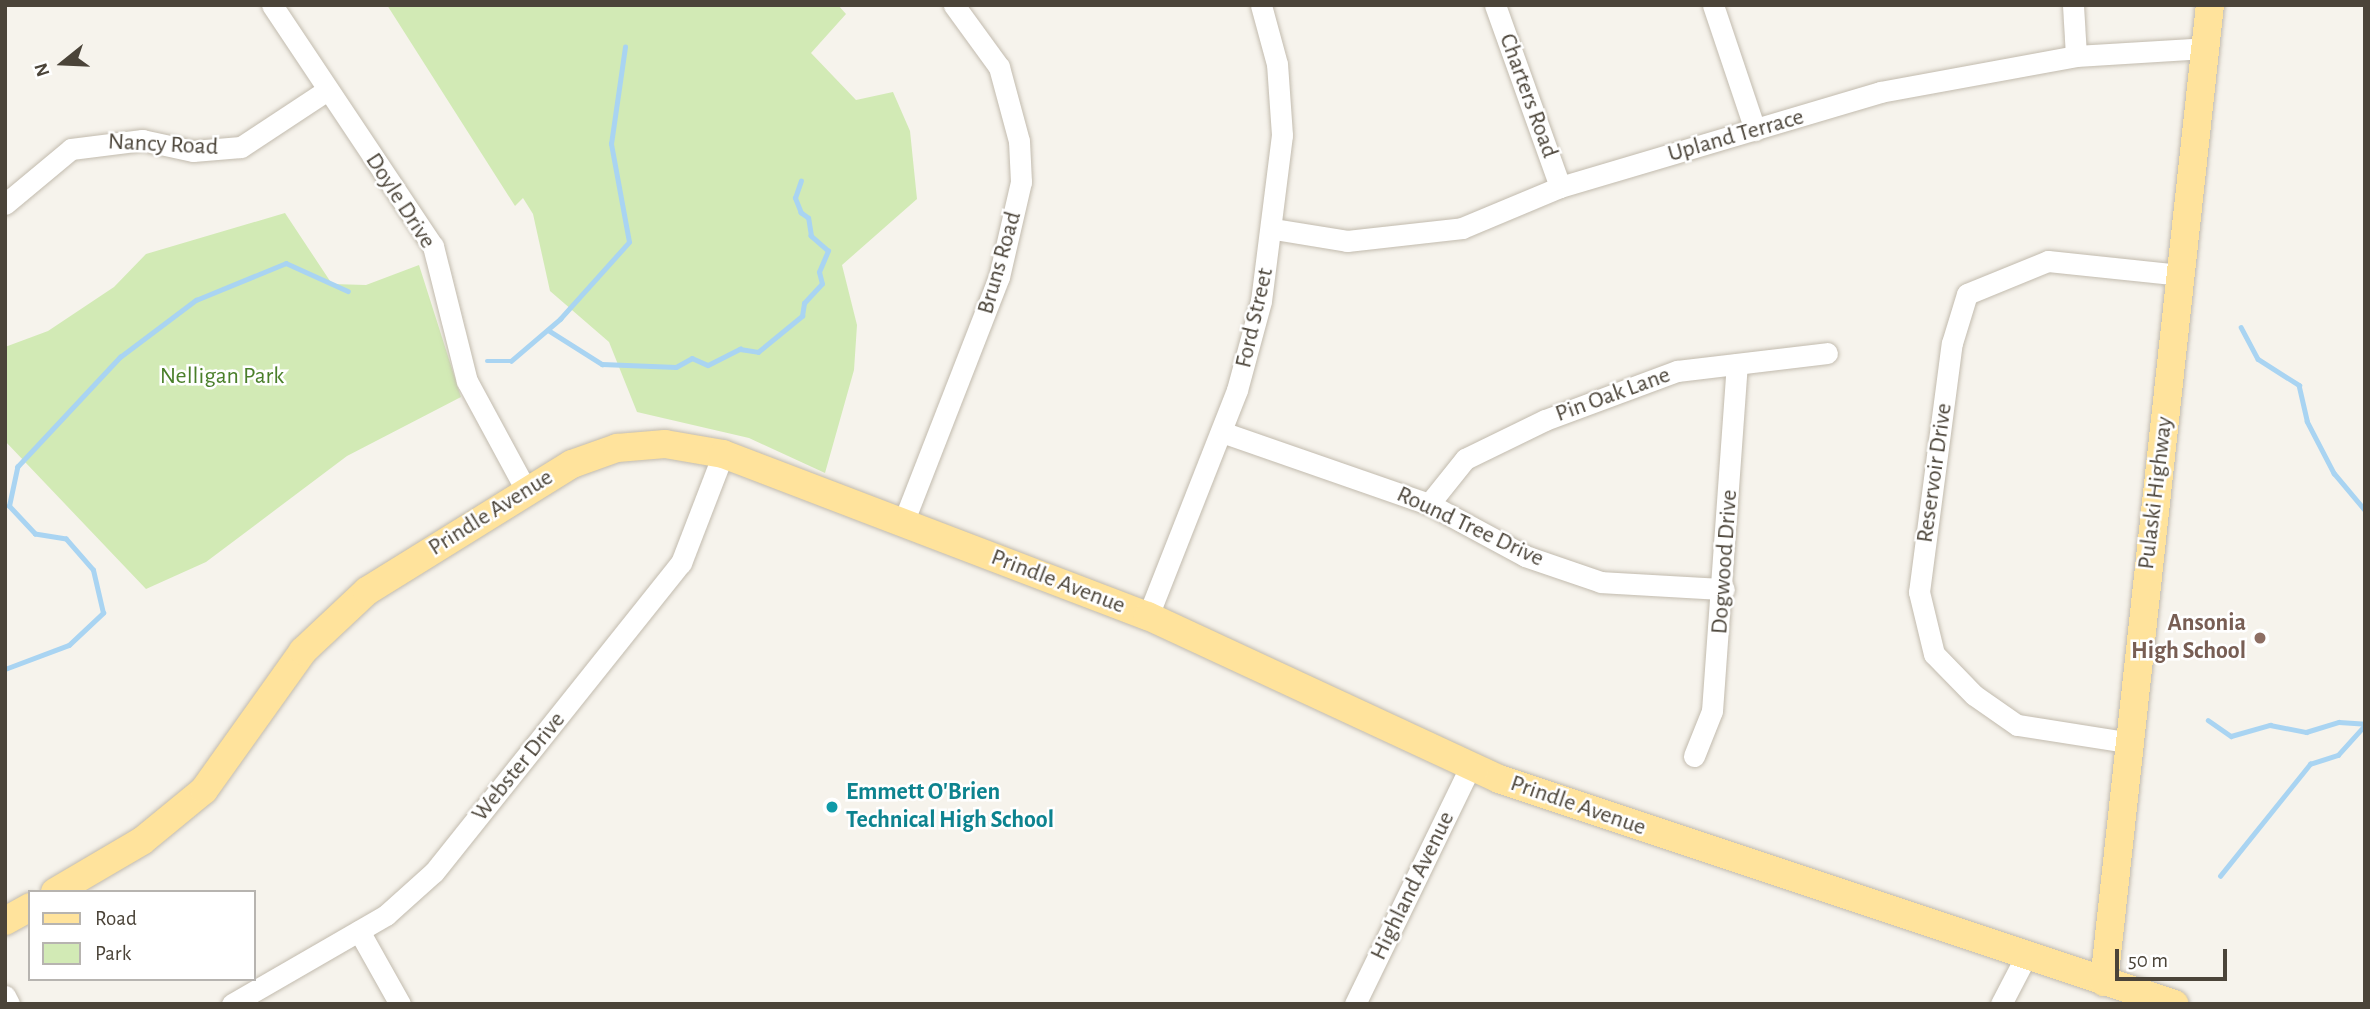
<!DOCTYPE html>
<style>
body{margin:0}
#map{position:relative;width:2370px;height:1009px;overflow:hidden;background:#f6f3ec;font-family:"Alegreya Sans",sans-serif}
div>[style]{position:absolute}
.green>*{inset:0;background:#d2eab5}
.stream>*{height:4.5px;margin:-2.25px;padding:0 2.25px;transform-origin:2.25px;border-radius:2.25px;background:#a9d4f2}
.roads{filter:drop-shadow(0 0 2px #c2bbae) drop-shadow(0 0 2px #c2bbae)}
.minor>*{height:21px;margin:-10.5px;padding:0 10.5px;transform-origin:10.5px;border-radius:10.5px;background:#fff}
.major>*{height:28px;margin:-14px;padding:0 14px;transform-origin:14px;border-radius:14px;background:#ffe39c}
.dots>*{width:19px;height:19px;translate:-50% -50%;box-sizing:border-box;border:4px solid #fff;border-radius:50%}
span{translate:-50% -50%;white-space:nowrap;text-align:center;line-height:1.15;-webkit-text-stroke:5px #fff;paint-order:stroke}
.street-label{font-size:24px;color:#4b4439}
.park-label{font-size:24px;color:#4a7f2a}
.education-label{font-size:24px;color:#785e54;font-weight:700}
.right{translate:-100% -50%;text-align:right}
.culture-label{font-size:24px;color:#0d838f;font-weight:700}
.left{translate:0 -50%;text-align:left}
.frame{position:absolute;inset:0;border:7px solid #4b4439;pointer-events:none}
.legend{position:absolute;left:28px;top:890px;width:228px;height:91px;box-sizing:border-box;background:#fff;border:2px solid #b7b4b0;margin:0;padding:9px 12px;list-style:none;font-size:21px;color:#4b4439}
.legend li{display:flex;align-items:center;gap:14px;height:35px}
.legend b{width:35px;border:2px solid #b7b4b0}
.north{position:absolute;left:28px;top:28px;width:70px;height:70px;-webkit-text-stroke:5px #fff;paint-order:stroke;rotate:252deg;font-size:19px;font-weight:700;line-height:28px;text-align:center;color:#4b4439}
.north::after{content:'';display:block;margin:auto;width:24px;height:32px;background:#4b4439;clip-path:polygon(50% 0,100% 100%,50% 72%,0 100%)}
.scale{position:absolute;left:2115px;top:949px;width:112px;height:32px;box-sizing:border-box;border:4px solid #4b4439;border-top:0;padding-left:9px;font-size:21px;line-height:24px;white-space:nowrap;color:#4b4439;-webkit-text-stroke:5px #fff;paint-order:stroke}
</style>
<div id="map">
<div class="green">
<div style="clip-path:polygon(387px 5px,838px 5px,846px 14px,811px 53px,856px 100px,893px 92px,910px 131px,917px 199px,842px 265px,857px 325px,854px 370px,825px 473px,749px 438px,637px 412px,609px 342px,550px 291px,533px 214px,523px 198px,515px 206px)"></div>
<div style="clip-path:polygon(285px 213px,332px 284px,366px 285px,419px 265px,461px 397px,347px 456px,206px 562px,146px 589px,5px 441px,5px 347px,48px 331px,114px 287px,146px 254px)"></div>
</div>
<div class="stream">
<div style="left:2241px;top:327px;width:36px;rotate:62deg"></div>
<div style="left:2258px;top:359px;width:49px;rotate:32.4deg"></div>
<div style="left:2299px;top:385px;width:37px;rotate:77deg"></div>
<div style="left:2307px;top:421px;width:59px;rotate:62.6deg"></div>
<div style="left:2334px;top:473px;width:48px;rotate:50deg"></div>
<div style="left:548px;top:330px;width:64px;rotate:32.2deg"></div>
<div style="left:602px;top:364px;width:74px;rotate:2.3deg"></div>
<div style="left:676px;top:367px;width:18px;rotate:-29deg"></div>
<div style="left:692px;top:358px;width:17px;rotate:24deg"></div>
<div style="left:708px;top:365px;width:36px;rotate:-27deg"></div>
<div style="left:740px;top:349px;width:18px;rotate:9deg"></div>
<div style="left:758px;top:352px;width:57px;rotate:-39.3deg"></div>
<div style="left:802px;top:316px;width:13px;rotate:-81deg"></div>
<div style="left:804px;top:303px;width:26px;rotate:-47deg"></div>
<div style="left:822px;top:284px;width:12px;rotate:-104deg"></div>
<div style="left:819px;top:272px;width:23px;rotate:-67deg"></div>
<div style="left:828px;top:251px;width:23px;rotate:-139deg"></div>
<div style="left:811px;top:236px;width:18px;rotate:-99deg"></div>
<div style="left:808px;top:218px;width:9px;rotate:-144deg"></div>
<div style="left:801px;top:213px;width:16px;rotate:-112deg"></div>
<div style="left:795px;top:198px;width:18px;rotate:-71deg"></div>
<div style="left:487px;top:361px;width:24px"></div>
<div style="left:511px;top:361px;width:65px;rotate:-40.6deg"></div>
<div style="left:560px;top:319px;width:103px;rotate:-48.1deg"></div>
<div style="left:629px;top:242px;width:100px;rotate:-100.4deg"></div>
<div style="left:611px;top:144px;width:98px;rotate:-81.8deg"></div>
<div style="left:5px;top:669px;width:68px;rotate:-20.6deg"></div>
<div style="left:69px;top:645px;width:47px;rotate:-43.3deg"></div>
<div style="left:103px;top:613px;width:44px;rotate:-103.1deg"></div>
<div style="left:93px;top:570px;width:41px;rotate:-131.1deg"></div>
<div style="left:66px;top:539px;width:31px;rotate:-171deg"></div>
<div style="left:35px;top:534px;width:38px;rotate:-133deg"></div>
<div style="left:9px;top:506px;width:40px;rotate:-78deg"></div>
<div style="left:17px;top:467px;width:151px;rotate:-46.9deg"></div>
<div style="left:120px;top:357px;width:95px;rotate:-36.9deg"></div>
<div style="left:196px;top:300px;width:97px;rotate:-22.3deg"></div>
<div style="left:286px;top:263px;width:68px;rotate:24.3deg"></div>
<div style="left:2208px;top:720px;width:28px;rotate:35deg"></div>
<div style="left:2231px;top:736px;width:41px;rotate:-15.8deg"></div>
<div style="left:2270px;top:725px;width:37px;rotate:11deg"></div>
<div style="left:2306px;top:732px;width:34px;rotate:-17deg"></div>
<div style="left:2339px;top:722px;width:26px;rotate:4deg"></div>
<div style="left:2220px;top:876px;width:144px;rotate:-51.2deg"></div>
<div style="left:2310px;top:764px;width:29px;rotate:-18deg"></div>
<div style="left:2338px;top:755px;width:40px;rotate:-48deg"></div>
</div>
<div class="roads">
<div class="minor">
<div style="left:272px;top:5px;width:290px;rotate:56.3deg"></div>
<div style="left:433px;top:246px;width:139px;rotate:75.9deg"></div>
<div style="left:467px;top:381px;width:124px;rotate:61.6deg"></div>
<div style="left:1495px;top:5px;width:193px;rotate:70.3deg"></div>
<div style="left:1713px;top:5px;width:132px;rotate:71.4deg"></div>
<div style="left:2073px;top:5px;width:51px;rotate:86.6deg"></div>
<div style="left:5px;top:204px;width:86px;rotate:-39.8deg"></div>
<div style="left:71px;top:149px;width:72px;rotate:-7.2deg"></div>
<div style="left:142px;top:140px;width:52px;rotate:12.2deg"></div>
<div style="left:193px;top:151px;width:48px;rotate:-4.8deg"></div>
<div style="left:241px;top:147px;width:102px;rotate:-33.4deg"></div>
<div style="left:1274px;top:229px;width:74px;rotate:9.3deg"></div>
<div style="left:1347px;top:241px;width:116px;rotate:-6.4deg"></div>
<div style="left:1462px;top:228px;width:106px;rotate:-22.7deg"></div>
<div style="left:1560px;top:187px;width:334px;rotate:-16.5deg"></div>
<div style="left:1880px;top:92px;width:199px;rotate:-10.4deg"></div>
<div style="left:2076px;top:56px;width:129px;rotate:-3.5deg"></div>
<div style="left:1222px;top:432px;width:219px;rotate:19.2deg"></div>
<div style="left:1429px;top:504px;width:109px;rotate:28.4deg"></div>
<div style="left:1525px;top:556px;width:80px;rotate:18.9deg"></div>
<div style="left:1601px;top:582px;width:123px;rotate:3.3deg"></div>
<div style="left:1429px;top:504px;width:58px;rotate:-51.3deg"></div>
<div style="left:1465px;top:459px;width:89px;rotate:-26deg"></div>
<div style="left:1545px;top:420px;width:141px;rotate:-20.4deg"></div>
<div style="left:1677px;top:371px;width:151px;rotate:-6.8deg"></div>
<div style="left:903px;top:523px;width:264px;rotate:-68.7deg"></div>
<div style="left:999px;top:277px;width:98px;rotate:-77deg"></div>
<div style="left:1021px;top:182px;width:41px;rotate:-92.8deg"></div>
<div style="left:1019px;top:141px;width:77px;rotate:-105.1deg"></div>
<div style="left:999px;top:67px;width:77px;rotate:-126deg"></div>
<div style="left:1148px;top:616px;width:243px;rotate:-68.5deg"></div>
<div style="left:1237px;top:390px;width:92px;rotate:-74.9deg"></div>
<div style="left:1261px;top:301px;width:167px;rotate:-82.8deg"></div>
<div style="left:1282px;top:135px;width:71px;rotate:-94deg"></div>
<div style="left:1277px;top:64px;width:61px;rotate:-105.2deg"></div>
<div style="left:2126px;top:742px;width:110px;rotate:-171.1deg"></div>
<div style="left:2017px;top:725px;width:52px;rotate:-145.1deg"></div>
<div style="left:1974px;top:695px;width:57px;rotate:-134.3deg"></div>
<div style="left:1934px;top:654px;width:64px;rotate:-103.6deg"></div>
<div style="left:1919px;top:592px;width:251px;rotate:-82.5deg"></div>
<div style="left:1952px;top:343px;width:51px;rotate:-73deg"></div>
<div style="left:1967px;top:294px;width:87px;rotate:-22.2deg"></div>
<div style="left:2048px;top:261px;width:135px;rotate:6deg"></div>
<div style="left:1694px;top:756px;width:48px;rotate:-68.2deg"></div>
<div style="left:1712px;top:711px;width:348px;rotate:-85.9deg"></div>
<div style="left:359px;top:931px;width:84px;rotate:60.7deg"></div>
<div style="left:5px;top:996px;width:9px;rotate:63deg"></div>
<div style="left:232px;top:1004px;width:178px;rotate:-30deg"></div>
<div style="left:386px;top:915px;width:64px;rotate:-41.9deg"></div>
<div style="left:434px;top:872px;width:396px;rotate:-51.4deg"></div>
<div style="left:681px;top:563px;width:117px;rotate:-68.9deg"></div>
<div style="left:1355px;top:1004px;width:263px;rotate:-64.1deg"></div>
<div style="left:2001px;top:1004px;width:54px;rotate:-62.5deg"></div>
</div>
<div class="major">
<div style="left:55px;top:892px;width:101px;rotate:-30.4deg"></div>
<div style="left:142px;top:841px;width:80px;rotate:-39.4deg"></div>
<div style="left:204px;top:790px;width:171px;rotate:-54.5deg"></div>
<div style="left:303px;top:651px;width:88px;rotate:-43.2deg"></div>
<div style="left:367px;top:591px;width:241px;rotate:-31.8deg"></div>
<div style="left:572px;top:464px;width:48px;rotate:-19.6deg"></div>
<div style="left:617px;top:448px;width:48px;rotate:-4.8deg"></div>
<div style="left:665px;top:444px;width:59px;rotate:9.8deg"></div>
<div style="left:723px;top:454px;width:455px;rotate:20.9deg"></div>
<div style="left:1148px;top:616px;width:387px;rotate:24.9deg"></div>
<div style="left:1499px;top:779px;width:712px;rotate:18.43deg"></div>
<div style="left:5px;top:921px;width:29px;rotate:-29deg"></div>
<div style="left:2104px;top:982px;width:983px;rotate:-83.81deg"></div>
</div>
</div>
<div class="dots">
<div style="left:2260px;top:638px;background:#8d6e63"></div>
<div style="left:832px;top:807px;background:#0f9aa8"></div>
</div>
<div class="street-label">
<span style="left:1528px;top:96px;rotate:70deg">Charters Road</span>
<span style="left:1736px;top:136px;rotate:-16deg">Upland Terrace</span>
<span style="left:163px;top:145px;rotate:3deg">Nancy Road</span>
<span style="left:400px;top:201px;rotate:57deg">Doyle Drive</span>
<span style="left:1000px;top:263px;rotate:-74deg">Bruns Road</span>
<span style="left:1255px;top:318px;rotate:-77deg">Ford Street</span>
<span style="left:1613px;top:395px;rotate:-20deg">Pin Oak Lane</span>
<span style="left:1935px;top:473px;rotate:-82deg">Reservoir Drive</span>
<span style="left:2156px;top:493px;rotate:-83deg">Pulaski Highway</span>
<span style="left:491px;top:513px;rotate:-32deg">Prindle Avenue</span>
<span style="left:1470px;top:527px;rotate:25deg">Round Tree Drive</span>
<span style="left:1725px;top:562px;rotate:-86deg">Dogwood Drive</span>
<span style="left:1058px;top:582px;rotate:21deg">Prindle Avenue</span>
<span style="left:519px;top:767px;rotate:-51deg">Webster Drive</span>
<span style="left:1578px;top:806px;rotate:19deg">Prindle Avenue</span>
<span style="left:1413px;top:886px;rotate:-64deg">Highland Avenue</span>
</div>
<div class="park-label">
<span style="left:222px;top:377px">Nelligan Park</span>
</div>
<div class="education-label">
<span class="right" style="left:2246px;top:638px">Ansonia<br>High School</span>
</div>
<div class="culture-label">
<span class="left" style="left:846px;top:807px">Emmett O'Brien<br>Technical High School</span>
</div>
<div class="frame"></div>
<ul class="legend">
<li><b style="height:9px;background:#ffe39c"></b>Road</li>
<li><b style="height:19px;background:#d2eab5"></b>Park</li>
</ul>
<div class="north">N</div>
<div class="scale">50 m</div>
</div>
